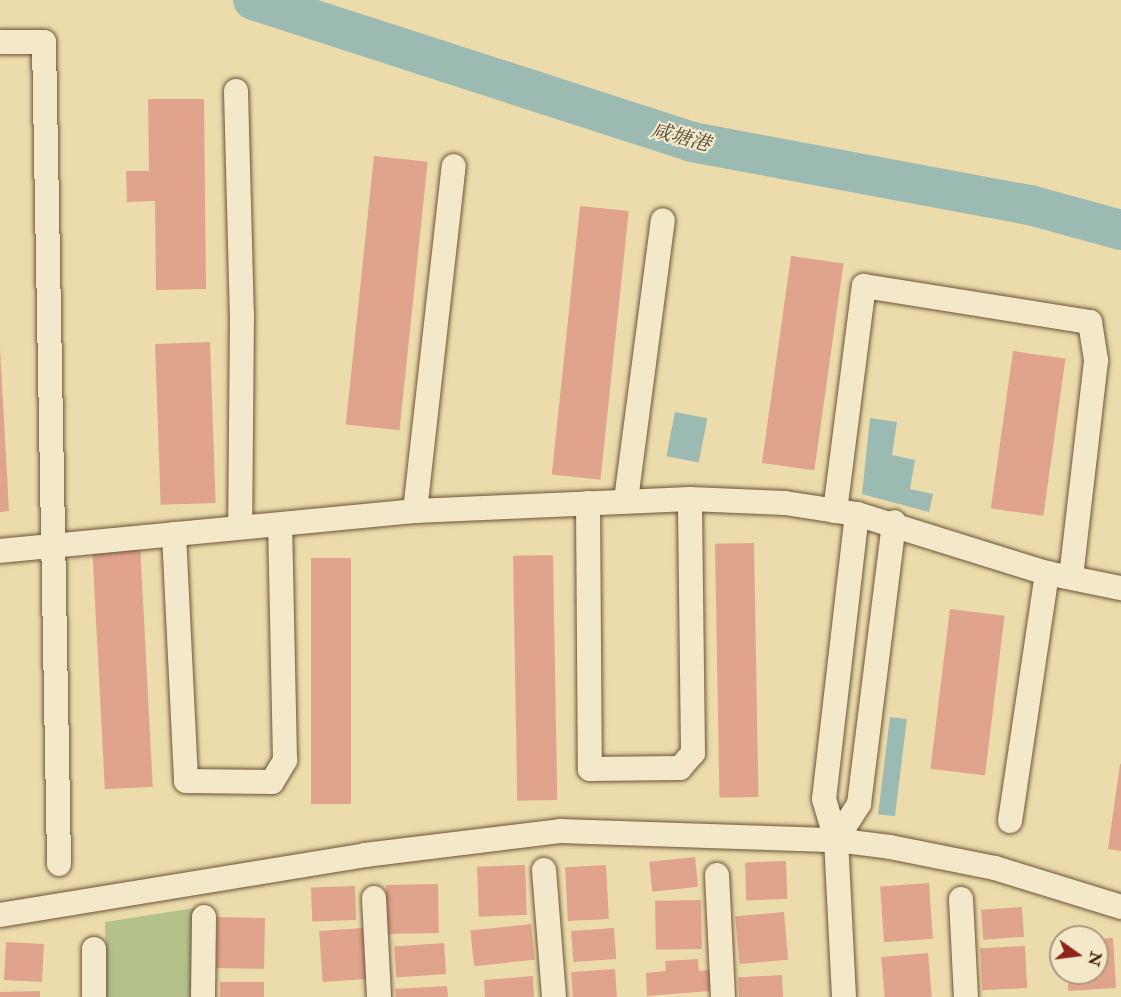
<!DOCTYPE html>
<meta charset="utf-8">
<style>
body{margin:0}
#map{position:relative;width:1121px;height:997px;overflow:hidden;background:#ecdcac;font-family:"IM FELL Double Pica","Noto Serif SC",serif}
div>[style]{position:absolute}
.green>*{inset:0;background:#b5c18b}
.water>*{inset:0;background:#9abab2;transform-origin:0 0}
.river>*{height:40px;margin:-20px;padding:0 20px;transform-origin:20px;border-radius:20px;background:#9abab2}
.building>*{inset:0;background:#e0a48c;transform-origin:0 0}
.roads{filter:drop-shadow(0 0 2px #6c5436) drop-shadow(0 0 2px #6c5436)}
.street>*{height:24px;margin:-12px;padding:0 12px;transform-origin:12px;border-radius:12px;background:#f3e8c9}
span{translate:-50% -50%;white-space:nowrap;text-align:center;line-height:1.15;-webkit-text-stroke:4.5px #f3e8c9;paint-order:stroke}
.water-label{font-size:20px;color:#584b38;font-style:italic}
.north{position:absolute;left:1049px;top:925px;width:60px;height:60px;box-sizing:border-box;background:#f3e8c9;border:2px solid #ac9a7f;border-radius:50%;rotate:104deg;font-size:16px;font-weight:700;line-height:24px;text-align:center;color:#42260f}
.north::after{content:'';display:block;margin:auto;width:21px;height:27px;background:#8f2418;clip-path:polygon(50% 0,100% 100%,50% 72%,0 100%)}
</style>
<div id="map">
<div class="green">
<div style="clip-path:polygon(195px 908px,192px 997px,106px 997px,105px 922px)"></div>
</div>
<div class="water">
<div style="left:675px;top:412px;width:33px;height:45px;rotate:11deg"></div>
<div style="clip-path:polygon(870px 418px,897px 422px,892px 455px,915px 460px,910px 489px,933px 494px,929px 512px,862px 494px)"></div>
<div style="left:890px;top:717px;width:17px;height:98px;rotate:7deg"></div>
</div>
<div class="river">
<div style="left:253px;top:0;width:461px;rotate:17.9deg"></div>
<div style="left:692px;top:142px;width:344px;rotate:10.6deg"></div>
<div style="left:1030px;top:205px;width:94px;rotate:15.4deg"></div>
</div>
<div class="building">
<div style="clip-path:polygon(148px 99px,204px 99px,206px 289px,156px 290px,155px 201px,127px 202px,126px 171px,149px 171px)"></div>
<div style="left:374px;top:156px;width:54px;height:270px;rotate:6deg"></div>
<div style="left:580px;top:206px;width:49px;height:270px;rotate:6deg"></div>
<div style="left:791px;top:256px;width:53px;height:209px;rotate:8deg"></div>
<div style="left:210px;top:342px;width:161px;height:55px;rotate:88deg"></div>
<div style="clip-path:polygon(0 347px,9px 511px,0 512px)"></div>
<div style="left:1013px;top:351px;width:53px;height:159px;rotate:8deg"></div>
<div style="left:140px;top:543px;width:244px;height:48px;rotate:87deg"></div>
<div style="left:754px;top:543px;width:254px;height:39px;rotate:89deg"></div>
<div style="left:553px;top:555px;width:245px;height:40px;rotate:89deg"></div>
<div style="left:311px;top:558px;width:40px;height:246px"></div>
<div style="left:950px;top:609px;width:55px;height:161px;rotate:7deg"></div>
<div style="clip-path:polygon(1120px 764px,1121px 764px,1121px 851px,1108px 849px)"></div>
<div style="left:695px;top:857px;width:30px;height:46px;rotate:84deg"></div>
<div style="left:786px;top:861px;width:38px;height:41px;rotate:88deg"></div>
<div style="left:525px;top:865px;width:50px;height:48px;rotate:88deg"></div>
<div style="left:606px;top:865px;width:54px;height:41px;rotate:87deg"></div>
<div style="left:929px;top:883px;width:56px;height:49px;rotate:86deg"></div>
<div style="left:438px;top:884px;width:49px;height:52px;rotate:89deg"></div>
<div style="left:355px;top:886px;width:34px;height:44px;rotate:88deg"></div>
<div style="left:701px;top:900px;width:49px;height:46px;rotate:89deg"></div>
<div style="left:1022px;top:907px;width:30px;height:41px;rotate:86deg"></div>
<div style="left:784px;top:912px;width:48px;height:49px;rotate:85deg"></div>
<div style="left:217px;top:917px;width:48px;height:51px;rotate:1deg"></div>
<div style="left:531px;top:924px;width:36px;height:61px;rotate:84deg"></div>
<div style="left:363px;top:928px;width:51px;height:44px;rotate:86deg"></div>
<div style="left:614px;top:928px;width:31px;height:43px;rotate:86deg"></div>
<div style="clip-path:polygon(1113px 938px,1116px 988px,1068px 991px,1068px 973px,1097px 973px,1097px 939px)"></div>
<div style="left:6px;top:942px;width:38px;height:38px;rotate:3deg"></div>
<div style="left:444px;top:943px;width:31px;height:50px;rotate:86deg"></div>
<div style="left:1025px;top:946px;width:42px;height:45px;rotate:87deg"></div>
<div style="left:928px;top:953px;width:44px;height:47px;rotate:85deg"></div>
<div style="clip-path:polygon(698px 959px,699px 971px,709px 970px,710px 991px,647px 996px,646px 973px,666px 971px,665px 961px)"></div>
<div style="left:615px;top:969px;width:28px;height:44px;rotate:86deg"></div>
<div style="left:782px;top:975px;width:22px;height:44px;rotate:87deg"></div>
<div style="clip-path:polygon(533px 976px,534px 997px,485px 997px,484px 980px)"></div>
<div style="left:220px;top:982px;width:44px;height:15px"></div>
<div style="clip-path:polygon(447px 986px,448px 997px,396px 997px,395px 989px)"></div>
<div style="clip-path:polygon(40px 991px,40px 997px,0 997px,0 992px)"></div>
</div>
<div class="roads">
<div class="street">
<div style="left:0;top:42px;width:44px"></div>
<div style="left:44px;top:42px;width:822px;rotate:88.95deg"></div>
<div style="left:236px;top:91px;width:223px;rotate:88.5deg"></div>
<div style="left:242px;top:314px;width:213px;rotate:90.5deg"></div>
<div style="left:626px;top:500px;width:282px;rotate:-82.5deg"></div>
<div style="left:588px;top:503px;width:266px;rotate:89.6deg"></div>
<div style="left:590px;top:769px;width:90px;rotate:-0.6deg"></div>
<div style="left:680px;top:768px;width:20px;rotate:-49deg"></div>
<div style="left:693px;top:753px;width:254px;rotate:-90.7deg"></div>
<div style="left:415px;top:511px;width:347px;rotate:-83.6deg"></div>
<div style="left:835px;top:511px;width:227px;rotate:-82.7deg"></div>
<div style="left:864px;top:286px;width:229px;rotate:9.1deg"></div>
<div style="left:1090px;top:322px;width:39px;rotate:81deg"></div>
<div style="left:1096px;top:361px;width:217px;rotate:96.6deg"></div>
<div style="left:174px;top:534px;width:247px;rotate:87.2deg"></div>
<div style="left:186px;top:781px;width:86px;rotate:0.7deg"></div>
<div style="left:272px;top:782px;width:26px;rotate:-59deg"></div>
<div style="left:285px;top:760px;width:235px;rotate:-91.2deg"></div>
<div style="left:0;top:551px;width:417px;rotate:-5.5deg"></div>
<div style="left:415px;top:511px;width:275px;rotate:-2.5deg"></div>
<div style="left:690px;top:499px;width:95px;rotate:2.4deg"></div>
<div style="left:785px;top:503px;width:73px;rotate:8.7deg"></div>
<div style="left:857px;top:514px;width:199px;rotate:17.3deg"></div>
<div style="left:1047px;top:573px;width:76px;rotate:11.5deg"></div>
<div style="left:1010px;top:821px;width:251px;rotate:-81.5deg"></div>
<div style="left:836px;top:840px;width:43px;rotate:-57.4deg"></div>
<div style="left:859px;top:804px;width:284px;rotate:-82.9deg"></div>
<div style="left:544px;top:870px;width:127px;rotate:85.5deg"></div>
<div style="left:717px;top:875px;width:122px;rotate:87.2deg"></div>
<div style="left:374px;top:898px;width:99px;rotate:87.1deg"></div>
<div style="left:961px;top:899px;width:98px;rotate:87.1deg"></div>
<div style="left:0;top:915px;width:370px;rotate:-9.3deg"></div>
<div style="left:365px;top:855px;width:196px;rotate:-7deg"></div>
<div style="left:560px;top:831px;width:276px;rotate:1.9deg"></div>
<div style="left:836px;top:840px;width:54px;rotate:7.4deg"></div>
<div style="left:890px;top:847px;width:107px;rotate:11.3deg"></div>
<div style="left:995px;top:868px;width:132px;rotate:17.2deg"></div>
<div style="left:94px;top:997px;width:48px;rotate:-90deg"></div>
<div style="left:203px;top:997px;width:80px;rotate:-89.3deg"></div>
<div style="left:844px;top:997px;width:157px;rotate:-92.9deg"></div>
<div style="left:836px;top:840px;width:43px;rotate:-106.3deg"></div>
<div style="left:824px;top:799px;width:287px;rotate:-83.4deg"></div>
</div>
</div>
<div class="water-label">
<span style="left:681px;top:137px;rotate:15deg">咸塘港</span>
</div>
<div class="north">N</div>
</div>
